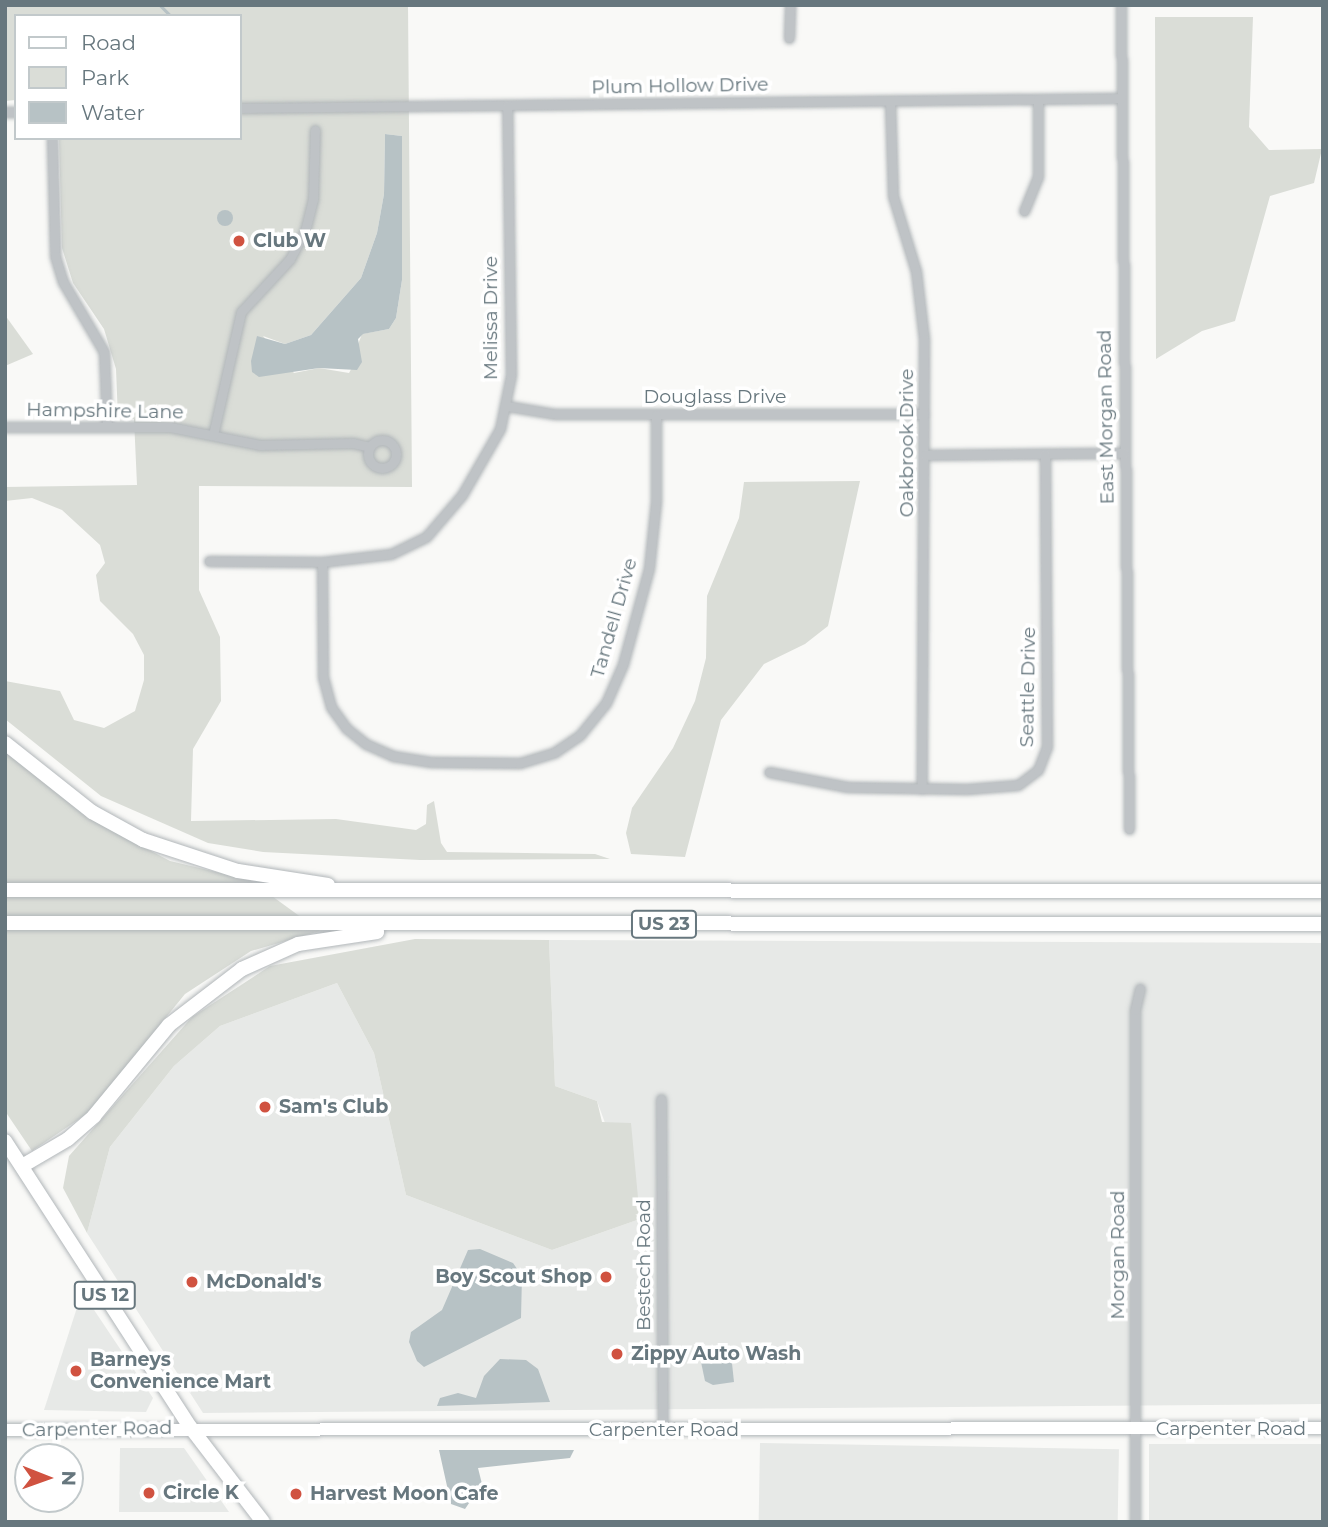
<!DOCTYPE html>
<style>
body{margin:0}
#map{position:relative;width:1328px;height:1527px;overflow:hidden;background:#f9f9f7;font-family:Montserrat,sans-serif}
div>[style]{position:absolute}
.built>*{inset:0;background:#e7e9e7;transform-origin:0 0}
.green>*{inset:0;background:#daddd7}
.water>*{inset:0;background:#b7c2c5}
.round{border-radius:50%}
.stream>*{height:2.5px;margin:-1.25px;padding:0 1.25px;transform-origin:1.25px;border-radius:1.25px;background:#b7c2c5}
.roads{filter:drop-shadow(0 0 2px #b1b6b9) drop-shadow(0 0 2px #b1b6b9)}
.minor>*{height:9px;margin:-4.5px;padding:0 4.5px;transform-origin:4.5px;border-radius:4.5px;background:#bfc3c6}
.minor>.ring{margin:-4.5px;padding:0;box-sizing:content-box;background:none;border:9px solid #bfc3c6;border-radius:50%}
.major>*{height:12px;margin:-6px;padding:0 6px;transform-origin:6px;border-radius:6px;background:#fff}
.highway>*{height:14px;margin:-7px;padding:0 7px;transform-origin:7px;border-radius:7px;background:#fff}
.dots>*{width:19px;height:19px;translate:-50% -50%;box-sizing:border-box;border:4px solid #fff;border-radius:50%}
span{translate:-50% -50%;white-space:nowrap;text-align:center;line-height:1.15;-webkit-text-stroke:7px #fff;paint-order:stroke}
.shield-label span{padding:2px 5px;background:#fff;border:2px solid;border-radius:5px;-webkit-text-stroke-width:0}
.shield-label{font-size:18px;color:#67777e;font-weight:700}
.street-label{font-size:19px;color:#67777e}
.poi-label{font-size:19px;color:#67777e;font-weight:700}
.left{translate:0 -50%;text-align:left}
.right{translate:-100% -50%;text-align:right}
.frame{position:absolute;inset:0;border:7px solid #67777e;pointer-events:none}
.legend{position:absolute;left:14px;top:14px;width:228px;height:126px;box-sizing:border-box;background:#fff;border:2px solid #c2c9cb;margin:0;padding:9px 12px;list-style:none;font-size:21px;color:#67777e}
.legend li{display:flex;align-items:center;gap:14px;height:35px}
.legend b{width:35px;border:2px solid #c2c9cb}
.north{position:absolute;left:14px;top:1443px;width:70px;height:70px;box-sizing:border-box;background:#fff;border:2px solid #c2c9cb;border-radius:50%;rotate:91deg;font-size:19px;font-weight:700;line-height:28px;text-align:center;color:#67777e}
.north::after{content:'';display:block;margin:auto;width:24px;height:32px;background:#d05240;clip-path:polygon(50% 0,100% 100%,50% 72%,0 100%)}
</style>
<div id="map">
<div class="built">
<div style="clip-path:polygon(549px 940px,1323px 943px,1323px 1404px,203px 1413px,87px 1233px,110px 1147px,174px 1066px,220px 1026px,337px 983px,374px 1053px,406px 1195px,552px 1250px,640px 1219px,597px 1101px,555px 1086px)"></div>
<div style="clip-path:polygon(82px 1292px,153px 1398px,146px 1412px,44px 1410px)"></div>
<div style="left:760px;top:1443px;width:359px;height:79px;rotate:1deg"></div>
<div style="left:1149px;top:1444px;width:174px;height:78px"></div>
<div style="clip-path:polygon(120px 1448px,184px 1448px,229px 1512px,119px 1512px)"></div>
</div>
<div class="green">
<div style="clip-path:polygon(evenodd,5px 5px,408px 5px,412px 487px,199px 486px,199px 590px,220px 637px,221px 701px,193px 749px,191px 821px,336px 819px,416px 830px,426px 824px,427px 805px,434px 801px,441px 843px,447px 852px,595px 854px,610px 859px,420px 860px,263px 852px,208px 843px,101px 796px,5px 719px,5px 681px,60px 691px,74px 720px,104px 728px,135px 711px,144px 680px,144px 655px,133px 634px,100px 601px,96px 575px,105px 563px,100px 545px,62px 510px,32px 498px,5px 501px,5px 487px,137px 485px,134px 419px,118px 418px,116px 369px,104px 329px,73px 283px,62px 248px,59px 138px,240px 138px,240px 16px,16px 16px,16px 100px,5px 101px,5px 5px,385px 134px,402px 136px,402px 280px,396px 318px,389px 329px,362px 334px,357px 347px,360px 353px,349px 373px,319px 368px,294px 373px,263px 336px,285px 344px,311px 335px,361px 278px,377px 233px,384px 194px,385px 134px)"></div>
<div style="clip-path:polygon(1253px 17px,1249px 127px,1269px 150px,1322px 149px,1314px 183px,1270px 196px,1235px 321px,1202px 331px,1156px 359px,1155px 17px)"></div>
<div style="clip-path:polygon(5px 315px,33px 354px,5px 366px)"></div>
<div style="clip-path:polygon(860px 481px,828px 626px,805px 644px,764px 664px,721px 720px,685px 857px,631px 854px,626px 833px,632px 808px,673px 748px,695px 701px,706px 658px,707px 596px,739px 518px,744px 482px)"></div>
<div style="clip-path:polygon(5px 752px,96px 822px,170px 861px,250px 880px,320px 931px,251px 951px,185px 994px,88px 1113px,32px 1151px,5px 1111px)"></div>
<div style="clip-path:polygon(415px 939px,549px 940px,555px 1086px,597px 1101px,602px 1122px,631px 1123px,640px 1219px,552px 1250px,406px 1195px,374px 1053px,337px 983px,220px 1026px,174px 1066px,110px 1147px,87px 1233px,63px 1188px,69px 1156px,192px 1017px,270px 966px)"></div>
</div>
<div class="water">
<div style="clip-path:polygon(385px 134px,402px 136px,402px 280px,396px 318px,389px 329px,363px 334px,358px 339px,362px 362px,357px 370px,319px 368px,259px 377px,252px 372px,251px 361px,257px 336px,285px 344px,311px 335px,361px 278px,377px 233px,384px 194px)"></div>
<div class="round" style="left:217px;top:210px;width:16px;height:16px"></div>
<div style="clip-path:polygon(480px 1249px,513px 1263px,522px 1276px,521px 1318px,424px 1367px,417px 1361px,409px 1342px,411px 1332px,442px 1310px,468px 1250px)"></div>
<div style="clip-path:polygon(714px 1353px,731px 1354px,734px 1382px,713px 1385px,705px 1381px,701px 1362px)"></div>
<div style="clip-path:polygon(500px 1359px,526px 1360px,538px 1369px,550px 1402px,437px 1406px,440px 1398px,458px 1393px,476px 1398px,484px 1376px)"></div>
<div style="clip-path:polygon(439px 1450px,574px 1450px,570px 1458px,478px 1468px,482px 1484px,465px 1509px,451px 1504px)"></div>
</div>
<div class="stream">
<div style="left:160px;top:5px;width:16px;rotate:45deg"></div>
</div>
<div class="roads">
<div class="minor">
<div style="left:1121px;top:5px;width:824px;rotate:89.44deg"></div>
<div style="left:789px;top:38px;width:33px;rotate:-88deg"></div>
<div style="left:890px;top:101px;width:95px;rotate:88.2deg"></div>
<div style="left:893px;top:196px;width:78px;rotate:73deg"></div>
<div style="left:916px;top:271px;width:68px;rotate:83.3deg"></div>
<div style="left:924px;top:339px;width:450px;rotate:90.3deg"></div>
<div style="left:240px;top:108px;width:881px;rotate:-0.65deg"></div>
<div style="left:5px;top:112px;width:11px"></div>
<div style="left:52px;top:138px;width:118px;rotate:88.5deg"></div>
<div style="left:55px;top:256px;width:27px;rotate:73deg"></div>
<div style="left:63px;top:282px;width:81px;rotate:59.6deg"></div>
<div style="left:104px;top:352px;width:75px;rotate:87.7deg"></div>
<div style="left:1024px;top:211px;width:37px;rotate:-68deg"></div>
<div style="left:1038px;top:177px;width:78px;rotate:-90deg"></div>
<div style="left:507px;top:406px;width:49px;rotate:9.5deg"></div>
<div style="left:555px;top:414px;width:369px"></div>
<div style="left:5px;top:427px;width:165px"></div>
<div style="left:170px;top:427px;width:92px;rotate:11.3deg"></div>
<div style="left:260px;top:445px;width:93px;rotate:-1.2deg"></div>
<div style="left:353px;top:443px;width:17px;rotate:13deg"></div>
<div style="left:213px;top:435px;width:126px;rotate:-77.2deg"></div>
<div style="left:241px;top:312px;width:72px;rotate:-47.2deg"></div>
<div style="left:290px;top:259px;width:32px;rotate:-62deg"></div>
<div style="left:305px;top:231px;width:32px;rotate:-76deg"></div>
<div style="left:313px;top:200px;width:70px;rotate:-88.4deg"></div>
<div class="ring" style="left:368px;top:440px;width:19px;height:19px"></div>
<div style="left:925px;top:455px;width:199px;rotate:-0.6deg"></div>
<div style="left:209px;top:561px;width:113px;rotate:0.5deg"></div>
<div style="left:322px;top:562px;width:69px;rotate:-6.6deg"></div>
<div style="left:391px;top:554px;width:39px;rotate:-26deg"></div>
<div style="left:426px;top:537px;width:55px;rotate:-49.4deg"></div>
<div style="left:462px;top:495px;width:76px;rotate:-60.1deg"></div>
<div style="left:500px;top:429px;width:55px;rotate:-78.5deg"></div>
<div style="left:511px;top:375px;width:270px;rotate:-90.8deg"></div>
<div style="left:322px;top:562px;width:115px;rotate:89.5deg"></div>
<div style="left:323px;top:677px;width:31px;rotate:75deg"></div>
<div style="left:331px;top:707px;width:26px;rotate:54deg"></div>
<div style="left:346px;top:728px;width:26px;rotate:39deg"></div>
<div style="left:366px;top:744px;width:30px;rotate:24deg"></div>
<div style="left:393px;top:756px;width:38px;rotate:9deg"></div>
<div style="left:431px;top:762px;width:89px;rotate:0.6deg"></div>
<div style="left:520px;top:763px;width:37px;rotate:-17deg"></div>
<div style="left:555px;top:752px;width:30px;rotate:-34deg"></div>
<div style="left:580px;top:735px;width:41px;rotate:-50.9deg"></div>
<div style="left:606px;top:703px;width:43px;rotate:-66.4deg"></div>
<div style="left:623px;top:664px;width:99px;rotate:-74.8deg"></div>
<div style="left:649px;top:568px;width:67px;rotate:-84deg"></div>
<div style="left:656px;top:501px;width:86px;rotate:-90deg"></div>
<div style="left:769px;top:772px;width:80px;rotate:10.8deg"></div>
<div style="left:848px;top:787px;width:119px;rotate:1deg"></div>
<div style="left:967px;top:789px;width:51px;rotate:-4.5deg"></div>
<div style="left:1018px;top:785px;width:25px;rotate:-37deg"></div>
<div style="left:1038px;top:770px;width:25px;rotate:-69deg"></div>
<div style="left:1047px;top:747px;width:293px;rotate:-90.4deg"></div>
<div style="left:661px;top:1099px;width:331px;rotate:89.7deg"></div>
<div style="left:1135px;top:1522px;width:512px;rotate:-90deg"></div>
<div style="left:1135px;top:1010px;width:22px;rotate:-77deg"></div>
</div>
<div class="major">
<div style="left:5px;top:1430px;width:1318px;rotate:-0.09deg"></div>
</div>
<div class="highway">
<div style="left:5px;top:743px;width:111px;rotate:38.4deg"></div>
<div style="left:92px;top:812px;width:58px;rotate:28.8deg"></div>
<div style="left:143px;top:840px;width:100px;rotate:18.1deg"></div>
<div style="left:238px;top:871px;width:91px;rotate:8.8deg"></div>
<div style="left:5px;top:890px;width:1318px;rotate:0.04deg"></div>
<div style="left:5px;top:923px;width:1318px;rotate:0.04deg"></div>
<div style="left:5px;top:1141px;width:342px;rotate:57.1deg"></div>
<div style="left:191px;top:1428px;width:118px;rotate:52.5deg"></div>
<div style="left:22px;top:1166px;width:53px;rotate:-30.4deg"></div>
<div style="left:68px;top:1139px;width:35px;rotate:-41deg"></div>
<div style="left:94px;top:1116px;width:118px;rotate:-50.5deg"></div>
<div style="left:169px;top:1025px;width:92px;rotate:-37.5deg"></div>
<div style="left:242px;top:969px;width:61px;rotate:-24.1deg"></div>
<div style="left:298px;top:944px;width:80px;rotate:-8.6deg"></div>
</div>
</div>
<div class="dots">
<div style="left:239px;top:241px;background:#d05240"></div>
<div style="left:265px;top:1107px;background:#d05240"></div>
<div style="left:606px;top:1277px;background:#d05240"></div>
<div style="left:192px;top:1282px;background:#d05240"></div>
<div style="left:617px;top:1354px;background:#d05240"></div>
<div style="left:76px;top:1371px;background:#d05240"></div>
<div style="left:149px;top:1493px;background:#d05240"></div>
<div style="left:296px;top:1494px;background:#d05240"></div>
</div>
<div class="shield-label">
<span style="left:664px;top:924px">US 23</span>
<span style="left:105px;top:1295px">US 12</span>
</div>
<div class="street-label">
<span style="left:680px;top:86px;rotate:-1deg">Plum Hollow Drive</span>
<span style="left:491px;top:318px;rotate:-90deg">Melissa Drive</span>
<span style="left:715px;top:397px">Douglass Drive</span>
<span style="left:105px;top:411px;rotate:1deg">Hampshire Lane</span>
<span style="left:1106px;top:417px;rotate:-91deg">East Morgan Road</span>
<span style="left:907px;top:443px;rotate:-90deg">Oakbrook Drive</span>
<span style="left:614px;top:618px;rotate:-74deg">Tandell Drive</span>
<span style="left:1028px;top:687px;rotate:-89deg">Seattle Drive</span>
<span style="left:1118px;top:1255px;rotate:-90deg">Morgan Road</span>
<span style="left:644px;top:1265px;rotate:-90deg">Bestech Road</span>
<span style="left:97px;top:1429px;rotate:-1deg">Carpenter Road</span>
<span style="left:1231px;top:1429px">Carpenter Road</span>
<span style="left:664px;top:1430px">Carpenter Road</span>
</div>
<div class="poi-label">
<span class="left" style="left:253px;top:241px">Club W</span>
<span class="left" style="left:279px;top:1107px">Sam's Club</span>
<span class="right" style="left:592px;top:1277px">Boy Scout Shop</span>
<span class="left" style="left:206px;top:1282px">McDonald's</span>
<span class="left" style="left:631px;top:1354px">Zippy Auto Wash</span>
<span class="left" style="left:90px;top:1371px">Barneys<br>Convenience Mart</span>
<span class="left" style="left:163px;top:1493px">Circle K</span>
<span class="left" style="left:310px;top:1494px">Harvest Moon Cafe</span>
</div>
<div class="frame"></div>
<ul class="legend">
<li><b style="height:9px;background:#fff"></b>Road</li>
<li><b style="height:19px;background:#daddd7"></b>Park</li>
<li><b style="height:19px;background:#b7c2c5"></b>Water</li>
</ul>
<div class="north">N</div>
</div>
